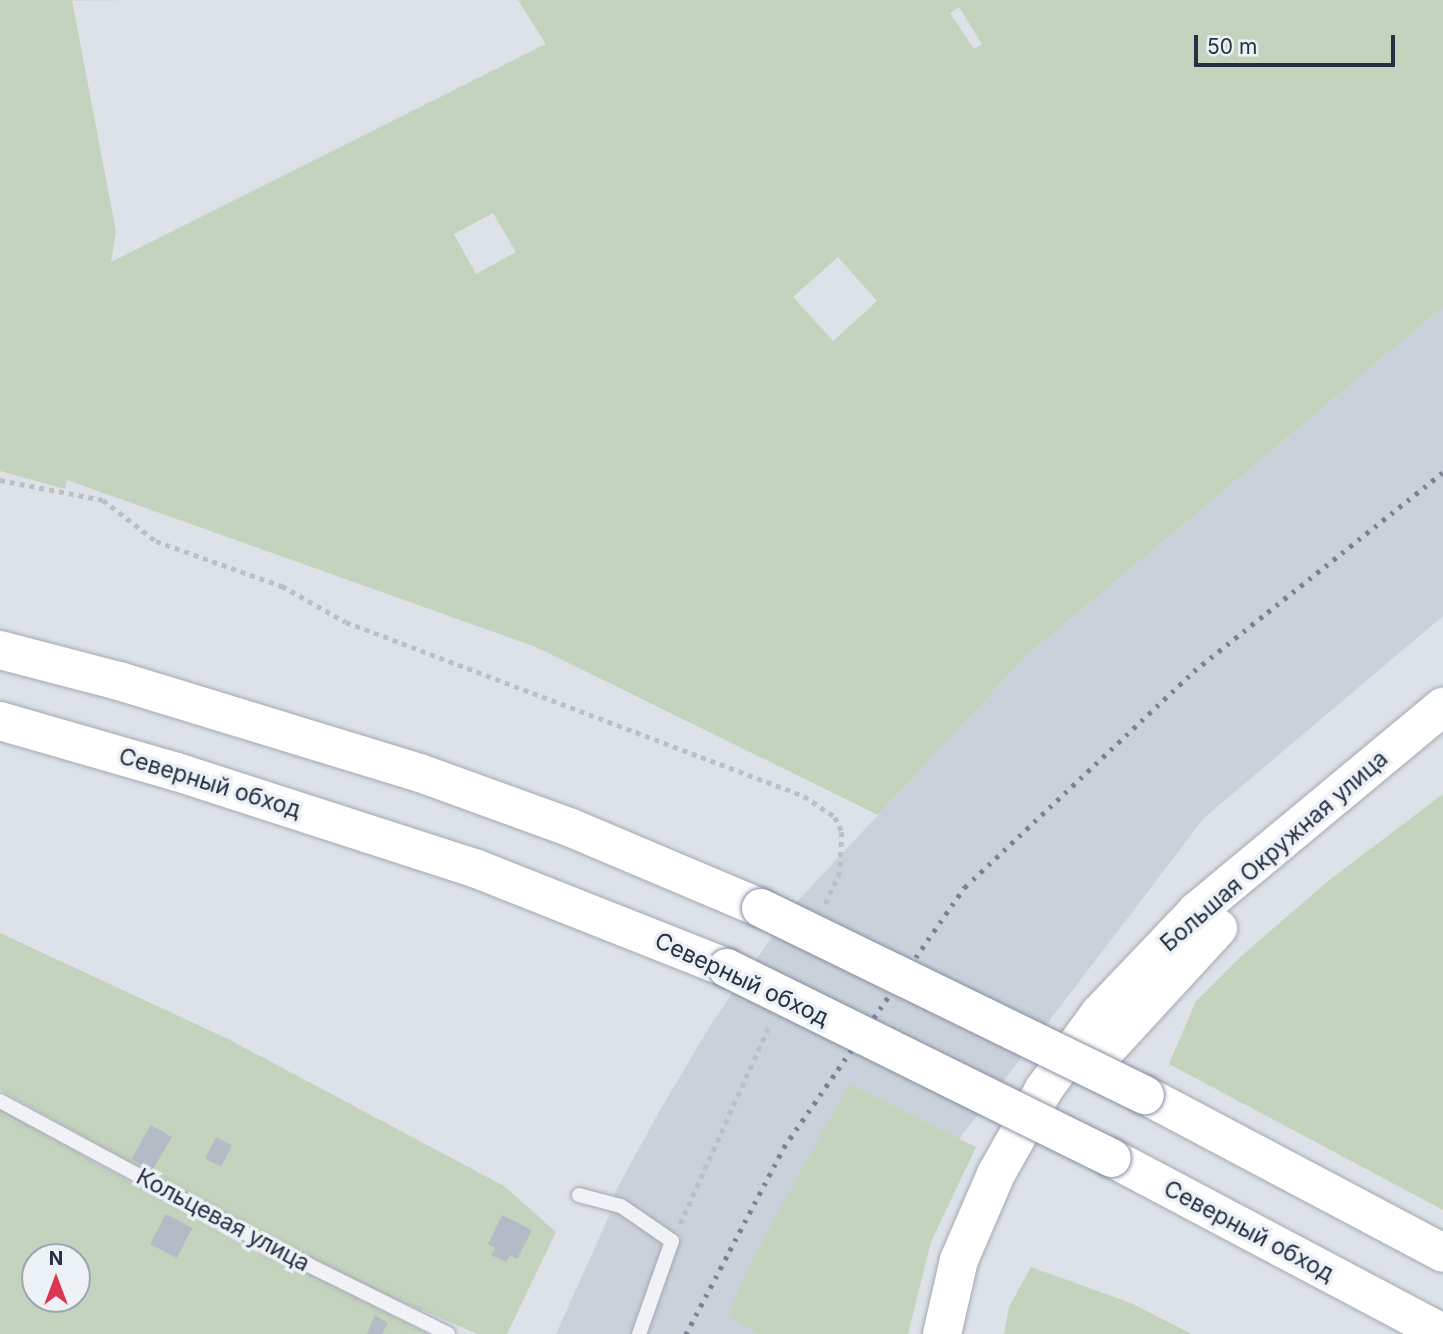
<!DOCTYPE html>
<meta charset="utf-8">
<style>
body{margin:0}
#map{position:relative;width:1443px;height:1334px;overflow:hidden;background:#dde2e8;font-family:Inter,sans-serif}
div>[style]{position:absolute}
.built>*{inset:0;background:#cbd1db}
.green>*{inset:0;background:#c3d3bd}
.building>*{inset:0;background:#b4bbc6;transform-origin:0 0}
.path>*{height:4.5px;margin-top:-2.25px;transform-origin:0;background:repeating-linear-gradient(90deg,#bbc0c7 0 5px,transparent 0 10px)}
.roads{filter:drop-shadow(0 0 2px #a2a9b3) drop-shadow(0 0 2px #a2a9b3)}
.lane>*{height:14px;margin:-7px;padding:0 7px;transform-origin:7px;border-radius:7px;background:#f0f2f6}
.secondary>*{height:38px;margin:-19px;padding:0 19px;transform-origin:19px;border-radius:19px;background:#fff}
.highway>*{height:38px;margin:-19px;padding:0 19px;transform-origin:19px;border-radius:19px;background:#fff}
.rail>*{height:5px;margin-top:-2.5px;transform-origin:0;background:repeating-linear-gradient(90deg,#758194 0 3.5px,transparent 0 10.5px)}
.bridges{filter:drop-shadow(0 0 2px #838fa1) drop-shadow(0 0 2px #838fa1)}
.highway-bridge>*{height:38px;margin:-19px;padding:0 19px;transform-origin:19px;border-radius:19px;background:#fff}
span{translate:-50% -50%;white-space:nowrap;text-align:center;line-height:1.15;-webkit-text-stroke:7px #ecf1f6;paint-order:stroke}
.street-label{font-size:23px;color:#253041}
.north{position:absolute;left:21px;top:1243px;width:70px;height:70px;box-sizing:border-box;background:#ecf1f6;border:2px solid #9ca4ae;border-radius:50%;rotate:0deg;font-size:19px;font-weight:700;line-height:28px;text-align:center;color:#253041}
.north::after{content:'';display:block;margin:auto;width:24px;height:32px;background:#dc3451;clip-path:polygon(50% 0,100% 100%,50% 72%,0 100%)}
.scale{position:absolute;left:1194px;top:35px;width:201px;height:32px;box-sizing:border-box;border:4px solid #253041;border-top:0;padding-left:9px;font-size:21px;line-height:24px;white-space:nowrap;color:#253041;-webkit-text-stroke:5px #ecf1f6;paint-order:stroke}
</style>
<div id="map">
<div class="built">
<div style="clip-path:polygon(1443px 307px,1443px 616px,1204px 818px,899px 1218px,826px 1334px,556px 1334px,609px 1216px,614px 1194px,660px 1110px,713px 1021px,796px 903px,1027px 655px)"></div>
</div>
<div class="green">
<div style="clip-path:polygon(evenodd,0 0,72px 0,116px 232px,111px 262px,546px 44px,518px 0,1443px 0,1443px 307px,1027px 655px,878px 815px,536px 647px,67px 480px,65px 489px,0 471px,0 0,959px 7px,982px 44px,974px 49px,950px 13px,959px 7px,0 0,493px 213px,516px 252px,476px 274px,454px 234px,493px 213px,0 0,838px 257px,877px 301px,833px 341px,793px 297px,838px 257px)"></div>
<div style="clip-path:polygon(1443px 794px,1443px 1210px,1169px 1064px,1196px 1001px,1237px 960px,1328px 881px)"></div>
<div style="clip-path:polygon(0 933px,228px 1039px,504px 1186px,556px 1232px,507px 1334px,478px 1334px,381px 1293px,205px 1204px,0 1090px)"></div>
<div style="clip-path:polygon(849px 1084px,976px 1147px,931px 1242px,908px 1334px,758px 1334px,729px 1316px,745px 1273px)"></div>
<div style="clip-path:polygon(evenodd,0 1109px,255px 1252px,291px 1264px,428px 1334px,0 1334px,0 1109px,35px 1257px,77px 1257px,77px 1299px,35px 1299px,35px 1257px)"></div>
<div style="clip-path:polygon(1031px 1267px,1131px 1303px,1192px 1334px,1004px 1334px,1009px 1307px)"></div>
</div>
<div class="building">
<div style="left:151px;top:1125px;width:24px;height:39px;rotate:30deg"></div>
<div style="left:216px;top:1137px;width:18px;height:24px;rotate:27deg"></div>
<div style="left:166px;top:1214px;width:30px;height:34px;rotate:28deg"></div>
<div style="clip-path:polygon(502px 1215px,532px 1230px,517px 1259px,510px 1255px,506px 1262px,491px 1255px,495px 1248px,488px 1244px)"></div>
<div style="clip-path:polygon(375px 1315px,388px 1323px,382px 1334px,367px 1334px)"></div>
</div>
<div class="path">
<div style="left:0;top:480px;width:105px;rotate:11deg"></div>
<div style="left:103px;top:500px;width:67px;rotate:37.7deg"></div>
<div style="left:156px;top:541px;width:134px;rotate:19.7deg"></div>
<div style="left:282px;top:586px;width:73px;rotate:29.4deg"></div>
<div style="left:346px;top:622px;width:490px;rotate:20.8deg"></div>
<div style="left:804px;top:796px;width:37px;rotate:34deg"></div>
<div style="left:835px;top:817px;width:17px;rotate:65deg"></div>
<div style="left:842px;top:832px;width:40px;rotate:92.9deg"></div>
<div style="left:840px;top:872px;width:36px;rotate:114deg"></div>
<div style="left:680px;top:1224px;width:219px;rotate:-65.8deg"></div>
</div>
<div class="roads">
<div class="lane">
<div style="left:0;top:1101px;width:293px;rotate:28.3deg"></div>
<div style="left:258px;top:1240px;width:212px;rotate:26.3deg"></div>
<div style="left:579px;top:1195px;width:43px;rotate:14.7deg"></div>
<div style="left:621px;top:1206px;width:62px;rotate:34.5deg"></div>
<div style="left:672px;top:1241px;width:99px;rotate:109.5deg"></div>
</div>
<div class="secondary">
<div style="left:1105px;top:1051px;width:167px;rotate:-47.4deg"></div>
<div style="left:942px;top:1334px;width:76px;rotate:-77.1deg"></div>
<div style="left:959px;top:1260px;width:94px;rotate:-66.7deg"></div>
<div style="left:996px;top:1174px;width:98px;rotate:-60.5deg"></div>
<div style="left:1044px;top:1089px;width:94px;rotate:-53.6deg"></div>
<div style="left:1100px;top:1013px;width:141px;rotate:-46.4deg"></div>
<div style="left:1197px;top:911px;width:320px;rotate:-39.7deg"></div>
</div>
<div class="highway">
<div style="left:0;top:650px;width:123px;rotate:14.6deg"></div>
<div style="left:119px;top:681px;width:315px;rotate:17deg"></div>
<div style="left:420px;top:773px;width:158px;rotate:19.9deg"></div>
<div style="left:569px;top:827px;width:208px;rotate:22.9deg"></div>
<div style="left:0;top:721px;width:184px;rotate:16.1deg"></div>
<div style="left:177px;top:772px;width:315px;rotate:17.9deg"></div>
<div style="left:477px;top:869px;width:269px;rotate:21.6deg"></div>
<div style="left:1145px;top:1095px;width:337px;rotate:27.9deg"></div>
<div style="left:1112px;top:1158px;width:374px;rotate:27.9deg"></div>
</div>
</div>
<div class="rail">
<div style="left:686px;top:1334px;width:211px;rotate:-62.3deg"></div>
<div style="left:784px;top:1147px;width:317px;rotate:-55.2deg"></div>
<div style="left:965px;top:887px;width:315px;rotate:-43.3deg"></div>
<div style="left:1194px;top:671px;width:319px;rotate:-38.6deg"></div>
</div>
<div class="bridges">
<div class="highway-bridge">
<div style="left:761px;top:908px;width:427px;rotate:26deg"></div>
<div style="left:727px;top:968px;width:429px;rotate:26.3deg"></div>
</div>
</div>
<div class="street-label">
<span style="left:210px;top:783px;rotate:17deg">Северный обход</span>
<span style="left:1274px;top:851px;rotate:-41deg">Большая Окружная улица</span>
<span style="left:742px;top:979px;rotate:25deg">Северный обход</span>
<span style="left:223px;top:1220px;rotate:28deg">Кольцевая улица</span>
<span style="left:1249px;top:1231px;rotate:28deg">Северный обход</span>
</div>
<div class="north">N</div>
<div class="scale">50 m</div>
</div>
